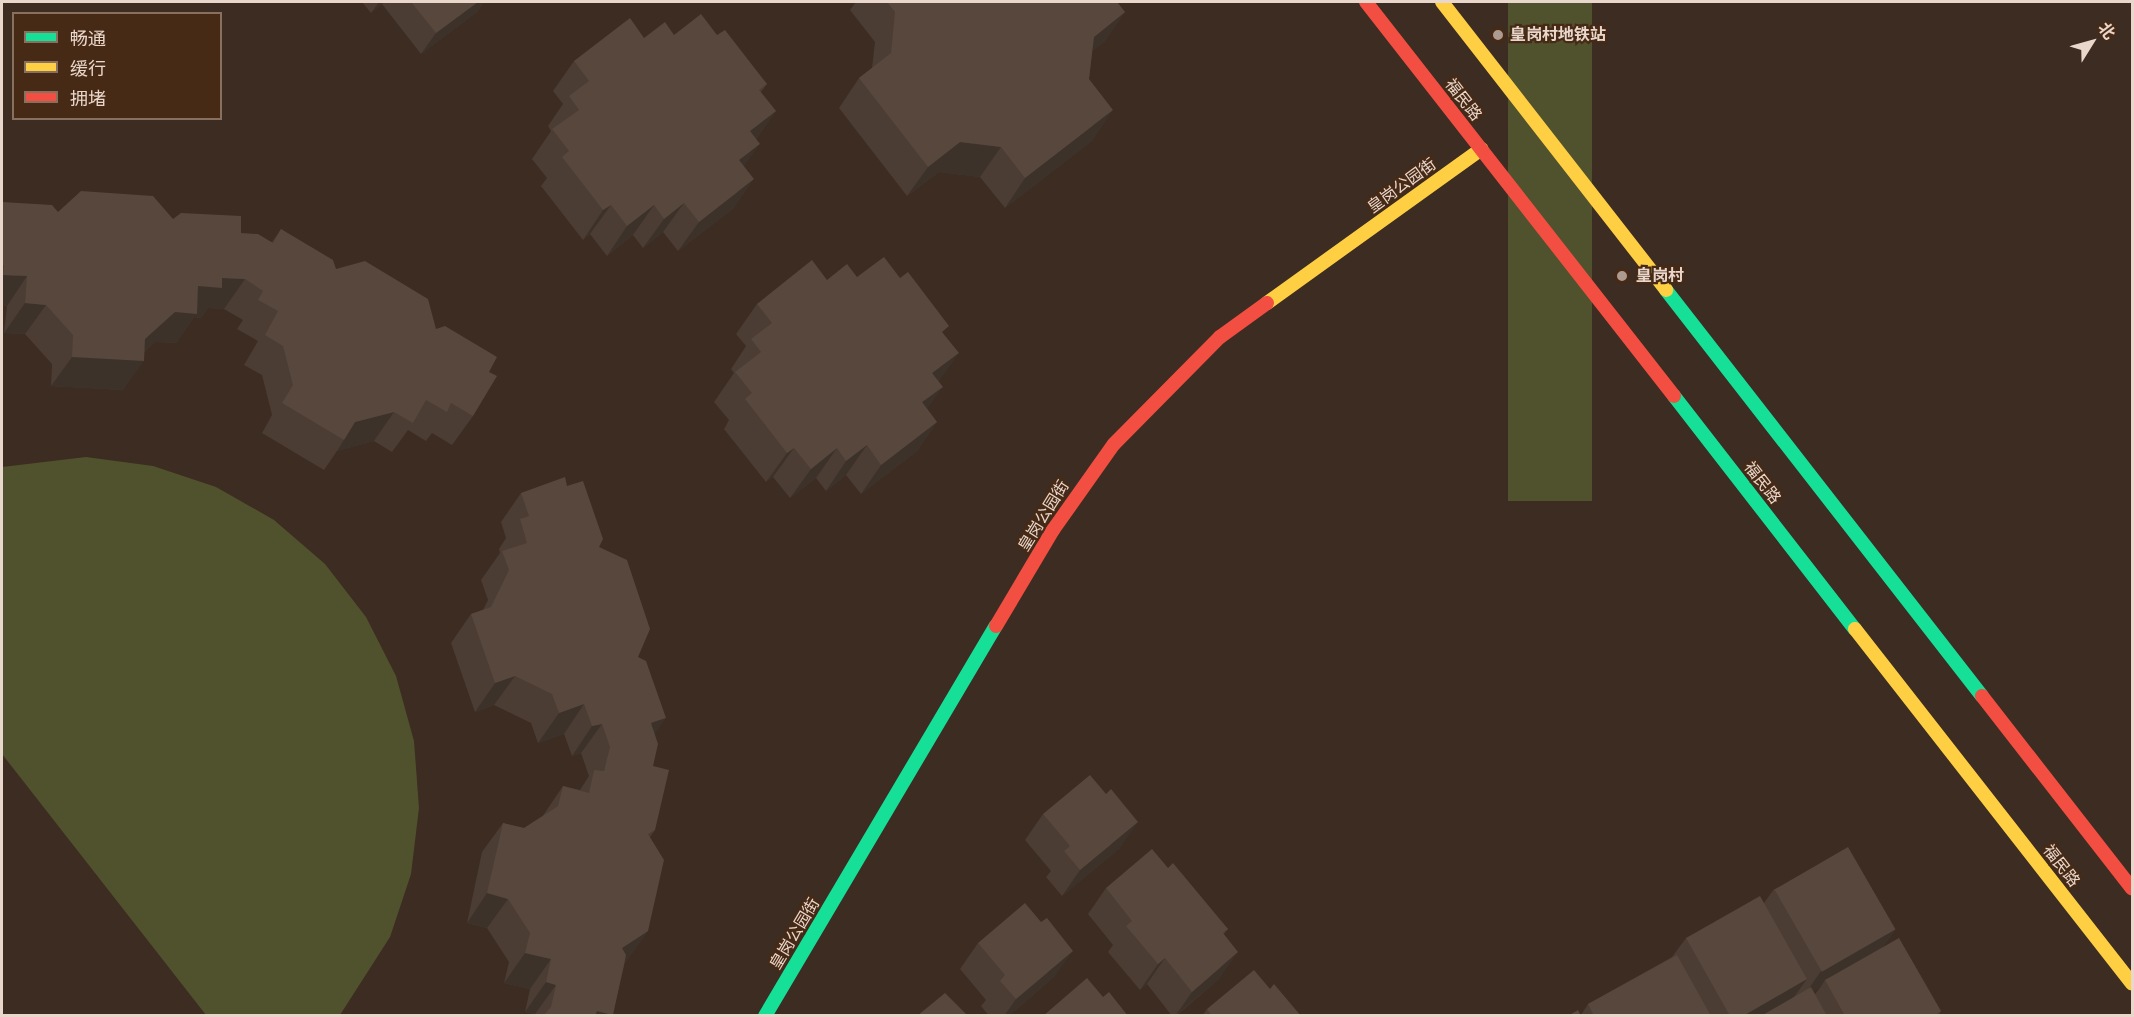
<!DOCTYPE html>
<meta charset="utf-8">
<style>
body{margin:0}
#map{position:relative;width:2134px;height:1017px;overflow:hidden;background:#3c2c21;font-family:"Roboto Condensed","Noto Sans SC",sans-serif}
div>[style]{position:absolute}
.green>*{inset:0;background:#50522d;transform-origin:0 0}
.fast>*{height:14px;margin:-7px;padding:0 7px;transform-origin:7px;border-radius:7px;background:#16e098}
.slow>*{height:14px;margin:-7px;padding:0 7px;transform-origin:7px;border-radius:7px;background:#ffcf43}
.jam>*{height:14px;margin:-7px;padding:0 7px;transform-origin:7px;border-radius:7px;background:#f24e42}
.wall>*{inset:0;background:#4b3d34}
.shaded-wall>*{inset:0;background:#3d322a}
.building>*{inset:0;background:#57473c;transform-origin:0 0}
.dots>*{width:16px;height:16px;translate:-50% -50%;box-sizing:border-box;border:3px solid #472a16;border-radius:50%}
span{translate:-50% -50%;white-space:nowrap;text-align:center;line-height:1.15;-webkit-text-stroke:4.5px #472a16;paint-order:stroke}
.poi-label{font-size:16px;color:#ead7cb;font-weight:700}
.left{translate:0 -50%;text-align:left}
.street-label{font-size:16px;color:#ead7cb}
.frame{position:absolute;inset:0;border:3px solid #ead7cb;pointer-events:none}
.legend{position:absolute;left:12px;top:12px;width:210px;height:108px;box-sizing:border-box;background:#472a16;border:2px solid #886f5e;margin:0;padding:8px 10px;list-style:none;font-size:18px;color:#ead7cb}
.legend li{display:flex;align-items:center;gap:12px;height:30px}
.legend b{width:30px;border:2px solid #886f5e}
.north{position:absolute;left:2062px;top:12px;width:60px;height:60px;-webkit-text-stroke:4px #472a16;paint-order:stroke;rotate:53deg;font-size:16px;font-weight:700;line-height:24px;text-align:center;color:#ead7cb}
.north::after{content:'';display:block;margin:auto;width:21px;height:27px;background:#ead7cb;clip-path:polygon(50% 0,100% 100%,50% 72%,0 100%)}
</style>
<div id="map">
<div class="green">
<div style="left:1508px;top:2px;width:84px;height:499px"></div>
<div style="clip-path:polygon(86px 457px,153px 466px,216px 487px,274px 520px,325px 564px,366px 617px,396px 676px,414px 741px,419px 808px,411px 874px,390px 937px,340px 1015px,206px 1015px,2px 754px,2px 467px)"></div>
</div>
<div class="fast">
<div style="left:1666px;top:290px;width:514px;rotate:52.11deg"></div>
<div style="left:1674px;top:396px;width:295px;rotate:52.2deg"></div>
<div style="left:765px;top:1016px;width:453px;rotate:-59.4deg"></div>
</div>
<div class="slow">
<div style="left:1442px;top:2px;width:365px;rotate:52.1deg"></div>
<div style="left:1267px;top:303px;width:264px;rotate:-35.7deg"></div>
<div style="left:1855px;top:629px;width:450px;rotate:52deg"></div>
</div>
<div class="jam">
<div style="left:1366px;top:2px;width:500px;rotate:51.98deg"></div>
<div style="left:996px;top:626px;width:112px;rotate:-59.3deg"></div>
<div style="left:1053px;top:530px;width:105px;rotate:-54.7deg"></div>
<div style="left:1114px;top:444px;width:151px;rotate:-45.3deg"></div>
<div style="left:1220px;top:337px;width:58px;rotate:-35.9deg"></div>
<div style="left:1982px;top:696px;width:244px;rotate:52.1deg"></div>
</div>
<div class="wall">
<div style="clip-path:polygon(362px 2px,484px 2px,477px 12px,421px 54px,382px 4px,371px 13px)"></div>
<div style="clip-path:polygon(856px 2px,1117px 2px,1125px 12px,1104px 42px,1092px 51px,1089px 79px,1093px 140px,1005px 208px,980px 177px,939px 172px,907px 196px,839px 108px,859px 78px,872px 68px,875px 42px,850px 10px)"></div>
<div style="clip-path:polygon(674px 35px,717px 35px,767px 84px,761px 92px,776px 111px,756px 139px,744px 166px,734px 208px,678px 251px,663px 232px,643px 248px,633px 235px,607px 256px,590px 234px,583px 240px,541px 186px,547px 178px,532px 159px,551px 131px,548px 126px,563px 104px,553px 91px,574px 61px,644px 38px)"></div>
<div style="clip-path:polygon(2px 202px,58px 212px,173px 219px,241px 233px,272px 242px,281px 229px,336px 269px,436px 329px,489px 372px,473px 416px,452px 445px,432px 433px,426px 441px,408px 430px,392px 452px,374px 441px,337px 451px,324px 470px,262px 433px,272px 415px,262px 375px,244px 365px,258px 341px,237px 329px,243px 320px,224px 309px,208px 308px,201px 318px,194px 317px,176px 343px,155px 342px,145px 351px,123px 390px,51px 386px,52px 364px,25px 334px,4px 333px,7px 306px,2px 305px)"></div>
<div style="clip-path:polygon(857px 277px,943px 334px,939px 382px,927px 409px,937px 422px,917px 451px,861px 494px,846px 475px,826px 491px,816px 478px,790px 498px,773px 477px,766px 482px,724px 429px,729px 420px,714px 402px,734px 373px,731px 369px,746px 346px,736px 334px,757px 304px,827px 280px)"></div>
<div style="clip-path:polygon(567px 486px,599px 547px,638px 657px,655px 734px,653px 766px,655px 830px,650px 837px,648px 931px,627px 960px,625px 962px,612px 1016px,535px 1016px,535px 1014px,525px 1012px,530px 989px,504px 983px,509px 962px,487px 928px,467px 923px,482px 852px,503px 823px,524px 828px,542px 817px,563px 786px,580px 790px,589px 776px,581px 753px,572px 756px,564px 734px,538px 743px,531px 723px,494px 705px,475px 712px,451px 643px,471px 614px,483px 610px,488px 600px,481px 580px,500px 553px,499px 549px,506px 538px,501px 522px,521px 493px)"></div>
<div style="clip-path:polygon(1043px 814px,1120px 848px,1062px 896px,1046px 877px,1051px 871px,1025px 840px)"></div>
<div style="clip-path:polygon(1168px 868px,1228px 929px,1224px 934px,1220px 978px,1176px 1016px,1172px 1016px,1147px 984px,1140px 990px,1108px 952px,1113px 945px,1088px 914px,1106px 888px)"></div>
<div style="clip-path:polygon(evenodd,1774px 889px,1895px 930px,1883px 947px,1941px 1011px,1938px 1016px,1568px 1016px,1581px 1015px,1588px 1004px,1672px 957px,1686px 938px,1764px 903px,1774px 889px,1820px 988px,1815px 994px,1813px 991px,1820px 988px)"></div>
<div style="clip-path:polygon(978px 943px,1055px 976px,1009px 1016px,989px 1016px,981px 1006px,986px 1000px,960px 969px)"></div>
<div style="clip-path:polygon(1270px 989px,1301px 1016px,1202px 1016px,1207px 1009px)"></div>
</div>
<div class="shaded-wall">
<div style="clip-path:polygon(379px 2px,384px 2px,382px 4px,371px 13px)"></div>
<div style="clip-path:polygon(478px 2px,484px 2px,477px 12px,421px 54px,436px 33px)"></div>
<div style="clip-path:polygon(1125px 12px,1104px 42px,1073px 67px,1094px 37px)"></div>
<div style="clip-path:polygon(1113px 110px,1093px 140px,1005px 208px,1025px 178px)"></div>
<div style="clip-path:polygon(776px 111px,755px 140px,750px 131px)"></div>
<div style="clip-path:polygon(960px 142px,1001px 147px,980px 177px,939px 172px,907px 196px,928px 167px)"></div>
<div style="clip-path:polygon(760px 144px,739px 173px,739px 160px)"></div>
<div style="clip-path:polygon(754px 179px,734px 208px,678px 251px,699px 222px)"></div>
<div style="clip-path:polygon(684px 203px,663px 232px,643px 248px,664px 219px)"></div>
<div style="clip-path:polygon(611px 205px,590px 234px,583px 240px,603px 210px)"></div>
<div style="clip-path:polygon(654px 205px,633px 235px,607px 256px,627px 226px)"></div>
<div style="clip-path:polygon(3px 275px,27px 276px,7px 306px,2px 305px,2px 277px)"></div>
<div style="clip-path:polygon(222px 278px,245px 279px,224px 309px,208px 308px,201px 318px,194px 317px,176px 343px,155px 342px,134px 360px,144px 361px,123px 390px,51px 386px,72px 357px,145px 339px,198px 286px)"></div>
<div style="clip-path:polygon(25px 303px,46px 305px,25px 334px,4px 333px)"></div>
<div style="clip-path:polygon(959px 353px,938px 383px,932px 373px)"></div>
<div style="clip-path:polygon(943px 387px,922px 416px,922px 402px)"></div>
<div style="clip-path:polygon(394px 412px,374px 441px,337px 451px,355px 422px)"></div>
<div style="clip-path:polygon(937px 422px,917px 451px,861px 494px,881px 465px)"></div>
<div style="clip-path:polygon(867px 445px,846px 475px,826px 491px,846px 461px)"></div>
<div style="clip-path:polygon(794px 448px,773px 477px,766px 482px,787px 453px)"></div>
<div style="clip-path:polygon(837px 448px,816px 478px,790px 498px,811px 469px)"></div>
<div style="clip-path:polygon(515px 676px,494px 705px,475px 712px,495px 683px)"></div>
<div style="clip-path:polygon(584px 704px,564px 734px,538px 743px,559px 713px)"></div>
<div style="clip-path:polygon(666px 718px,645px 748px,651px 723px)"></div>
<div style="clip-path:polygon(602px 724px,581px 753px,572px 756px,592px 726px)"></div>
<div style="clip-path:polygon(1138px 822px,1120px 848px,1062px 896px,1080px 870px)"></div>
<div style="clip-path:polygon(487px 893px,508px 899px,487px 928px,467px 923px)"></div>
<div style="clip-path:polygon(1895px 930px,1877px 956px,1825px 980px,1820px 988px,1803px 997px,1821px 971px)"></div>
<div style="clip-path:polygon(648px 931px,627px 960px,601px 977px,622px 948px)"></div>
<div style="clip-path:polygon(1073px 951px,1055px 976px,1009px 1016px,1004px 1016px,1016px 999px)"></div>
<div style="clip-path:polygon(1238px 952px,1220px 978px,1175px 1016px,1192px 992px)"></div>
<div style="clip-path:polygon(525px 953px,551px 959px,530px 989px,504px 983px)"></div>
<div style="clip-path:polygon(1165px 958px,1147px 984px,1140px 990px,1158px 964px)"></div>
<div style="clip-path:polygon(1807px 979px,1789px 1004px,1770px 1016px,1743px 1016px)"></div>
<div style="clip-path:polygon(546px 982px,556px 985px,535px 1014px,525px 1012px)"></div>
<div style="clip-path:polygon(597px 1011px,613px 1015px,612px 1016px,594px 1016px)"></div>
</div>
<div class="building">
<div style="clip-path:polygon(411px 2px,478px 2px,436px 33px)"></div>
<div style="clip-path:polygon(887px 2px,1117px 2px,1125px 12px,1094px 37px,1089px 79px,1113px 110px,1025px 178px,1001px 147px,960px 142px,928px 167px,859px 78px,891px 53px,895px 12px)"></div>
<div style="clip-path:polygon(701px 14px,717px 35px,725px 30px,767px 84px,759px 90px,776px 111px,750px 131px,760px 144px,739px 160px,754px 179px,699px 222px,684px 203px,664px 219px,654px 205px,627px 226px,611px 205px,603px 210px,562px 157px,569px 151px,552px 129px,579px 110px,569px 96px,589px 81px,574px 61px,630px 18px,644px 38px,665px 22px,674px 35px)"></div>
<div style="clip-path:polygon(81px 191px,153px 196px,173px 219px,181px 213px,241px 216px,241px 233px,258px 234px,273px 243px,281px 229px,333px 260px,336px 269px,365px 261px,428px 299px,436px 329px,445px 326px,497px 357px,489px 372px,497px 376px,473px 416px,451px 403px,447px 412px,426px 400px,413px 423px,394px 412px,355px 422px,344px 440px,282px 403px,293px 385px,283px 346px,265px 335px,278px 311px,258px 300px,263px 291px,245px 279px,222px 278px,222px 288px,198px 286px,197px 314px,175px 312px,145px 339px,144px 361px,72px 357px,73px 335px,46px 305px,25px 303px,27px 276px,3px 275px,4px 265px,2px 265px,2px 202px,52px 205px,58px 212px)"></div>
<div style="clip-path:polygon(884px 257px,900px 278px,908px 272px,949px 326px,942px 332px,959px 353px,932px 373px,943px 387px,922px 402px,937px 422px,881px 465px,867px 445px,846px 461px,837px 448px,811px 469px,794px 448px,787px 453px,745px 399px,752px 393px,735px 372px,761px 352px,751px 339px,772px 323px,757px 304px,812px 260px,827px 280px,847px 264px,857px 277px)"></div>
<div style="clip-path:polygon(565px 477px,567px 486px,583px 481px,603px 539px,599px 547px,627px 560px,650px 629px,638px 657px,646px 661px,666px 718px,651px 723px,658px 744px,653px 766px,669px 770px,655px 830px,648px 834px,664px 860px,648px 931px,622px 948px,626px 955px,613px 1015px,597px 1011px,595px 1016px,543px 1016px,551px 1007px,556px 985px,546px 982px,551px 959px,525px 953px,530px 933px,508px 899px,487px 893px,503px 823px,524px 828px,558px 806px,563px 786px,589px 793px,594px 770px,604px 771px,610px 747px,602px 724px,592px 726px,584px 704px,559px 713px,552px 694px,515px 676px,495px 683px,471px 614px,491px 607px,509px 570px,502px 551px,527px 543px,520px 519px,529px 516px,521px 493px)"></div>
<div style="clip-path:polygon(1090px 775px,1106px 794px,1111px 789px,1138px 822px,1080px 870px,1064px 851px,1070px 846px,1043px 814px)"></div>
<div style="left:1848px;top:847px;width:95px;height:85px;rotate:60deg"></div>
<div style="clip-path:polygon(1152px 849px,1168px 868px,1173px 863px,1228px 929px,1223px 933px,1238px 952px,1192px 992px,1165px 958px,1158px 964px,1126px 926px,1132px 921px,1106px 888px)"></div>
<div style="clip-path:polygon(1760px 896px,1807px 979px,1743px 1016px,1730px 1016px,1686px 938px)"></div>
<div style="clip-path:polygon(1025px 903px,1041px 922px,1047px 918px,1073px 951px,1016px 999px,1000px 981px,1005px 975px,978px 943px)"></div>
<div style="clip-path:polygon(1899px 938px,1941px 1011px,1934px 1016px,1845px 1016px,1825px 980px)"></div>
<div style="clip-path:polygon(1677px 955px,1711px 1016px,1594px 1016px,1588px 1004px)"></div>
<div style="clip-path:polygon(1254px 970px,1270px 989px,1274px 984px,1301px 1016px,1212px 1016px,1207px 1009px)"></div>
<div style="clip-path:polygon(1087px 978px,1103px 997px,1109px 992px,1128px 1016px,1043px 1016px)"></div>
<div style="clip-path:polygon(1811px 987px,1827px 1016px,1761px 1016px)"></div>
<div style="clip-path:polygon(945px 993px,968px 1016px,917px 1016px)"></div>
<div style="clip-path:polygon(1578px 1010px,1581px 1016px,1568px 1016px)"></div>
</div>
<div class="dots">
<div style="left:1498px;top:35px;background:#ad9b90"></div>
<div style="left:1622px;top:276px;background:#ad9b90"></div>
</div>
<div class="poi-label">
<span class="left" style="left:1510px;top:35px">皇岗村地铁站</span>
<span class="left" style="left:1636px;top:276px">皇岗村</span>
</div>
<div class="street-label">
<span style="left:1463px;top:100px;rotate:52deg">福民路</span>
<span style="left:1402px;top:186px;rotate:-36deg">皇岗公园街</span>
<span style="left:1762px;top:483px;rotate:52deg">福民路</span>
<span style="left:1044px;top:516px;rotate:-58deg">皇岗公园街</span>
<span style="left:2061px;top:866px;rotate:52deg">福民路</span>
<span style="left:795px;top:934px;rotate:-59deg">皇岗公园街</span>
</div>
<div class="frame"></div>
<ul class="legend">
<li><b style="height:8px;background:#16e098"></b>畅通</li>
<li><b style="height:8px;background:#ffcf43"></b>缓行</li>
<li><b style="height:8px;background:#f24e42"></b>拥堵</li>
</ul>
<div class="north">北</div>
</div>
